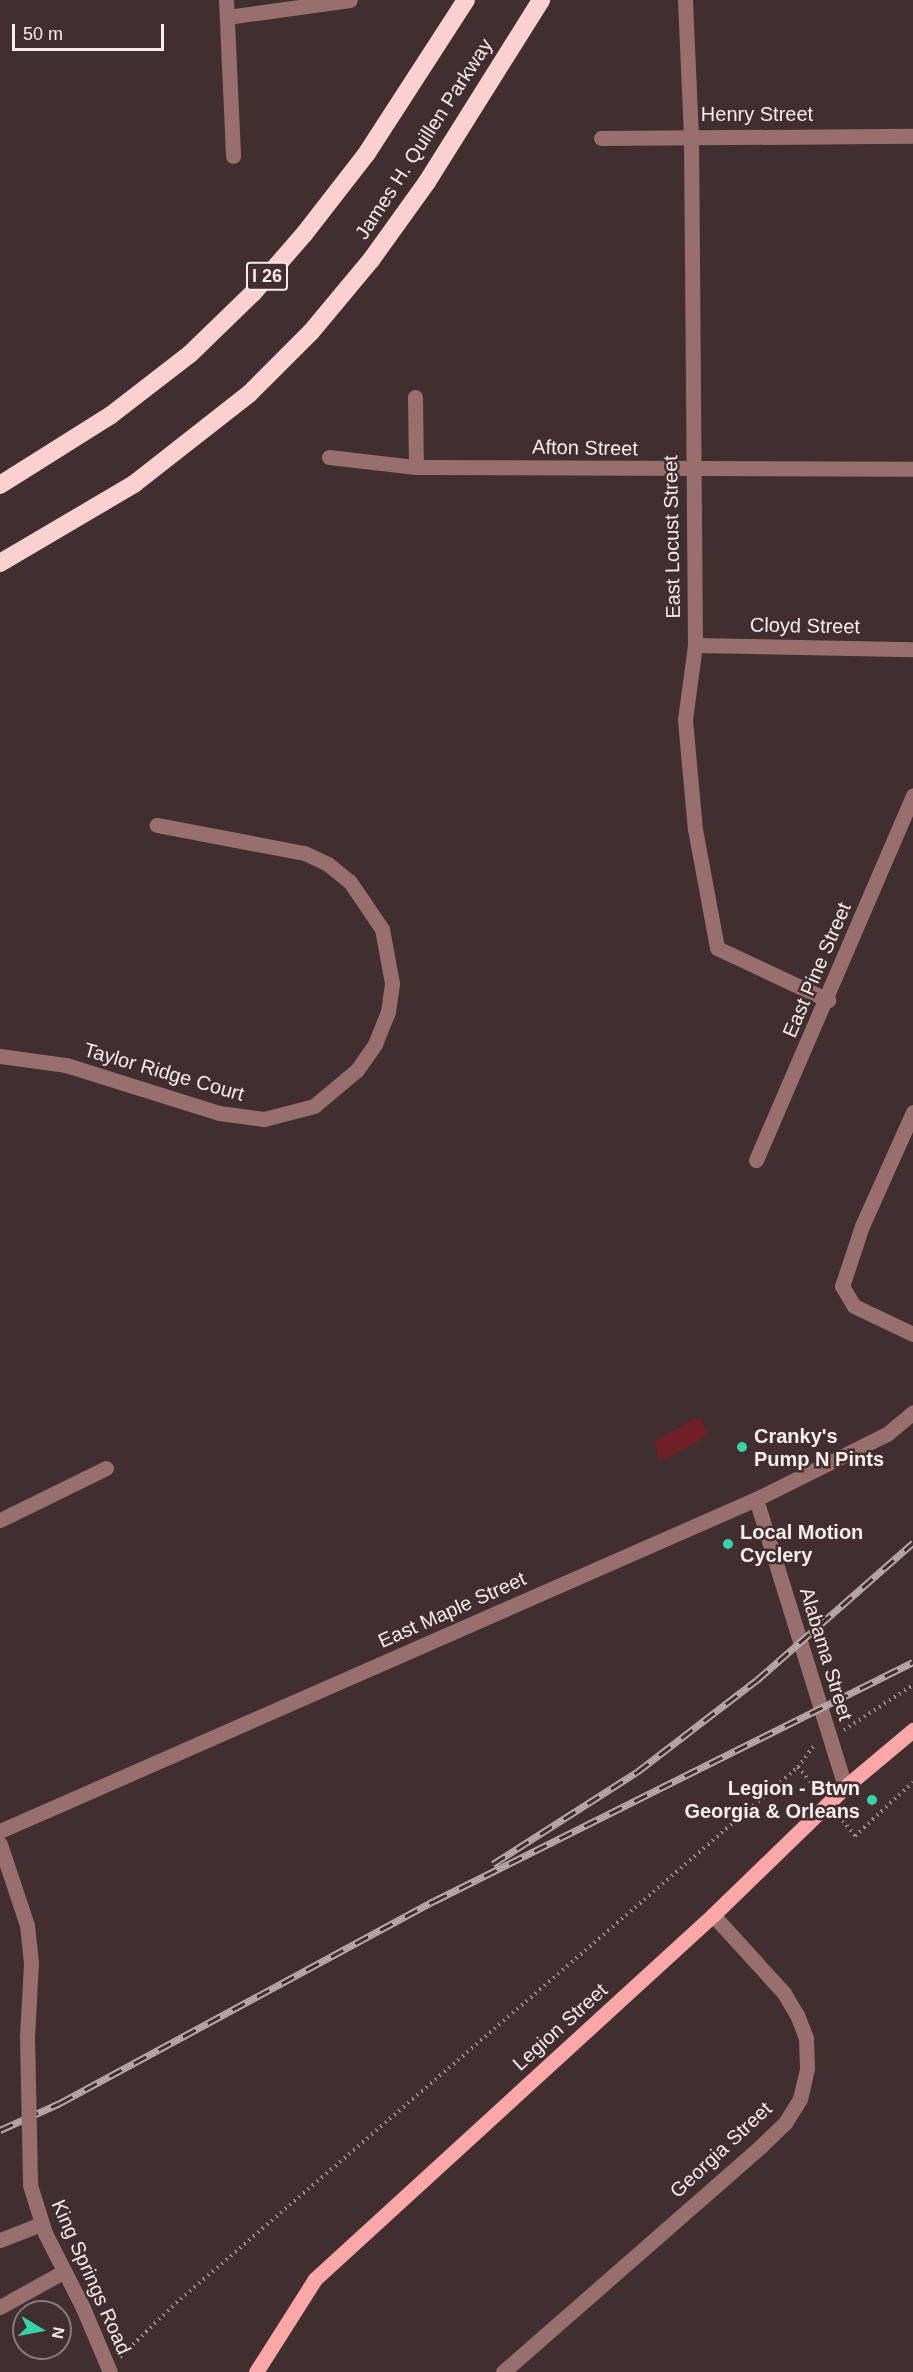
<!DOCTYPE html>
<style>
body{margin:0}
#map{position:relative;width:913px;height:2372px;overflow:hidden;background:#412e2e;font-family:Arial,sans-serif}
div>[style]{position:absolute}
.green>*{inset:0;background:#6e1f27}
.path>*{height:4px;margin-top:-2px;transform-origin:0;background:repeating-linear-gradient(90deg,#a29292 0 1.5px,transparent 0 6px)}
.minor>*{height:15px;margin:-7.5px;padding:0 7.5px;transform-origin:7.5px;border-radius:7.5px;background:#986e6e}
.major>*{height:15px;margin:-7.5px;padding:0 7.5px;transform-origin:7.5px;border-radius:7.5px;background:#fba6a7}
.highway>*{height:18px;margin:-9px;padding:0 9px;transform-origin:9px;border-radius:9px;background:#fad0d0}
.rail>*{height:7px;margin-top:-3.5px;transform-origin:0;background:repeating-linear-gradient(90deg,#412e2e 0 14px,#baabab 0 28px);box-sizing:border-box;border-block:2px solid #baabab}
.minor-bridge>*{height:15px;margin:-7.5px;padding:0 7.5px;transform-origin:7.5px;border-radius:7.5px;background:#986e6e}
.dots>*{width:16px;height:16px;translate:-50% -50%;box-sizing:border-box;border:3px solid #412e2e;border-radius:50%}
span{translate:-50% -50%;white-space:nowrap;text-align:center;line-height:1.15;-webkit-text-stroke:5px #412e2e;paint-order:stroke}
.shield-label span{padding:2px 4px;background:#412e2e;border:2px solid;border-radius:4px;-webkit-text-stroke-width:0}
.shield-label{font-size:18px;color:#f8ebeb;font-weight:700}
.street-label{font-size:20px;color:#f8ebeb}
.poi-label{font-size:20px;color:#f8ebeb;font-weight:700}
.left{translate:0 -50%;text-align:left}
.right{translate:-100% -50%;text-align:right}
.north{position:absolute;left:12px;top:2300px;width:60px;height:60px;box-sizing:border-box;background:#412e2e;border:2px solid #8a7a7a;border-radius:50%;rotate:100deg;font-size:16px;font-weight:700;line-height:24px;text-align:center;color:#f8ebeb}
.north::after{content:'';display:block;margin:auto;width:21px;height:27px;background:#35d4a7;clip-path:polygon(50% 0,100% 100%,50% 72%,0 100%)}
.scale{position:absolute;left:12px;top:24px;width:152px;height:27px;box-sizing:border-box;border:3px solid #f8ebeb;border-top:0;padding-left:8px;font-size:18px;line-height:21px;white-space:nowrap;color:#f8ebeb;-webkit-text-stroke:4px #412e2e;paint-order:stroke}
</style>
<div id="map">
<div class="green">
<div style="clip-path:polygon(694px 1419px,702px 1419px,708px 1436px,666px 1459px,658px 1459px,655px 1441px)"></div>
</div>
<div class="path">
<div style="left:844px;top:1730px;width:82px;rotate:-33.1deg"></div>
<div style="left:798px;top:1767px;width:33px;rotate:50deg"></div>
<div style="left:839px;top:1816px;width:26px;rotate:51deg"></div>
<div style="left:855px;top:1836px;width:79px;rotate:-43deg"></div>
<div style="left:120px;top:2357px;width:78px;rotate:-44deg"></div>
<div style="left:176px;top:2303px;width:821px;rotate:-40.75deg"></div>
<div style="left:798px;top:1767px;width:26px;rotate:-53deg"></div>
</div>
<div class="minor">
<div style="left:226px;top:0;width:156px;rotate:87.4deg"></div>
<div style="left:685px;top:0;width:135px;rotate:87.5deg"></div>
<div style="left:691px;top:135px;width:510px;rotate:89.55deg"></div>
<div style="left:695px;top:645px;width:76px;rotate:97.6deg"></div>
<div style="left:685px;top:720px;width:109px;rotate:84.8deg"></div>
<div style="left:695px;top:829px;width:121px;rotate:79.5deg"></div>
<div style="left:717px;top:948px;width:123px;rotate:25.1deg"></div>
<div style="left:227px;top:17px;width:124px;rotate:-7.9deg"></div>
<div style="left:601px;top:138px;width:312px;rotate:-0.4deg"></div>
<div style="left:415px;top:397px;width:70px;rotate:89.2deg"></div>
<div style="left:329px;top:457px;width:88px;rotate:6.6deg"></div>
<div style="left:416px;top:467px;width:497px;rotate:0.2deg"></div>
<div style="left:695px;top:645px;width:218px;rotate:1.1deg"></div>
<div style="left:0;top:1056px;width:67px;rotate:7.8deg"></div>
<div style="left:66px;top:1065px;width:160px;rotate:17.4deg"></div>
<div style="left:219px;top:1113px;width:45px;rotate:7.6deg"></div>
<div style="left:264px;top:1119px;width:52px;rotate:-14.6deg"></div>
<div style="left:314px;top:1106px;width:56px;rotate:-39.9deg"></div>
<div style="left:357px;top:1070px;width:32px;rotate:-55deg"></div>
<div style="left:375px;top:1044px;width:35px;rotate:-68deg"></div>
<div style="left:388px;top:1012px;width:29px;rotate:-82deg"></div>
<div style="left:392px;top:983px;width:55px;rotate:-100.5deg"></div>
<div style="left:382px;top:929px;width:57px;rotate:-124.2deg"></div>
<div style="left:350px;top:882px;width:28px;rotate:-141deg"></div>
<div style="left:328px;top:864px;width:26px;rotate:-155deg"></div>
<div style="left:304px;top:853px;width:150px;rotate:-169.2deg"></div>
<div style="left:913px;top:1112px;width:125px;rotate:114.1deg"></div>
<div style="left:862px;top:1226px;width:63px;rotate:108.4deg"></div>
<div style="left:842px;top:1286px;width:23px;rotate:59deg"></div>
<div style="left:854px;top:1306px;width:65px;rotate:25.4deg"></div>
<div style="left:756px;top:1160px;width:397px;rotate:-66.7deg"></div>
<div style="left:756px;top:1499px;width:301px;rotate:72.8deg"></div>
<div style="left:0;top:1520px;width:118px;rotate:-26.1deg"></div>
<div style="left:0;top:1831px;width:826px;rotate:-23.71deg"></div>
<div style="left:756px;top:1499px;width:146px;rotate:-26.4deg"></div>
<div style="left:887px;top:1434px;width:34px;rotate:-40deg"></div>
<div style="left:0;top:1844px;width:85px;rotate:71.6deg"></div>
<div style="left:27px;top:1925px;width:38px;rotate:84deg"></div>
<div style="left:31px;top:1963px;width:73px;rotate:93.1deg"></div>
<div style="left:30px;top:2185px;width:50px;rotate:72.6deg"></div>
<div style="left:45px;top:2233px;width:84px;rotate:63.1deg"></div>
<div style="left:0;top:2240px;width:44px;rotate:-21.3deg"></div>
<div style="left:0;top:2307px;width:72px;rotate:-29.1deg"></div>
<div style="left:503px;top:2372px;width:343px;rotate:-41.2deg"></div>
<div style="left:761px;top:2146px;width:33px;rotate:-44deg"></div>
<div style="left:785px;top:2123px;width:28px;rotate:-58deg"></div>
<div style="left:800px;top:2099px;width:32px;rotate:-77deg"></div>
<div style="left:807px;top:2068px;width:30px;rotate:-92deg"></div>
<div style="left:806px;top:2038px;width:25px;rotate:-111deg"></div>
<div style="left:797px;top:2015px;width:26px;rotate:-121deg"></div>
<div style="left:784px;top:1993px;width:105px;rotate:-132.3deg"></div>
</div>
<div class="major">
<div style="left:256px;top:2372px;width:110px;rotate:-57.6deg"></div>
<div style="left:315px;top:2279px;width:539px;rotate:-42.45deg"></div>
<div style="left:713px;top:1915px;width:184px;rotate:-44.1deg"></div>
<div style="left:845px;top:1787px;width:89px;rotate:-40deg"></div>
</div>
<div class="highway">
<div style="left:0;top:485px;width:131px;rotate:-32.2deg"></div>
<div style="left:111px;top:415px;width:100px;rotate:-37.7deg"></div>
<div style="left:190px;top:354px;width:88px;rotate:-44.1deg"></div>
<div style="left:253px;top:293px;width:79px;rotate:-49.1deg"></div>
<div style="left:305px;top:233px;width:101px;rotate:-52.2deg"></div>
<div style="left:367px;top:153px;width:182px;rotate:-57.1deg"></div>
<div style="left:0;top:563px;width:156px;rotate:-30.5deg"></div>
<div style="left:134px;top:484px;width:147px;rotate:-38.1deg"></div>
<div style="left:250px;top:393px;width:86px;rotate:-45deg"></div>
<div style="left:311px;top:332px;width:94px;rotate:-50.2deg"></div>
<div style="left:371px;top:260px;width:96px;rotate:-54.3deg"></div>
<div style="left:427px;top:182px;width:215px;rotate:-57.9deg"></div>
</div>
<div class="rail">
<div style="left:493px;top:1864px;width:171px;rotate:-32.6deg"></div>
<div style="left:637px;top:1772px;width:151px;rotate:-37.5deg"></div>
<div style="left:757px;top:1680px;width:208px;rotate:-41.3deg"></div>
<div style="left:0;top:2130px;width:66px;rotate:-24.2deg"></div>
<div style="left:60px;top:2103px;width:425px;rotate:-28.4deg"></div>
<div style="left:434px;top:1901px;width:535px;rotate:-26.52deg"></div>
</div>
<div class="minor-bridge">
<div style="left:27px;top:2036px;width:149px;rotate:88.8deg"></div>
<div style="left:83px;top:2308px;width:69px;rotate:67.1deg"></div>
</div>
<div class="dots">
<div style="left:742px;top:1447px;background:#35d4a7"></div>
<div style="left:728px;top:1544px;background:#35d4a7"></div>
<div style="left:872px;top:1800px;background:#35d4a7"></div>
</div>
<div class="shield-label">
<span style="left:267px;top:276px">I 26</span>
</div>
<div class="street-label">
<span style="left:757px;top:114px">Henry Street</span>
<span style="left:424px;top:139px;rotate:-57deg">James H. Quillen Parkway</span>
<span style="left:585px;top:448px;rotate:1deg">Afton Street</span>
<span style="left:672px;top:537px;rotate:-91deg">East Locust Street</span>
<span style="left:805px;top:626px;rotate:1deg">Cloyd Street</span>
<span style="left:817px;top:970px;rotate:-67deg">East Pine Street</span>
<span style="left:164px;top:1072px;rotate:16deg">Taylor Ridge Court</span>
<span style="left:452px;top:1610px;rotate:-24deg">East Maple Street</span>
<span style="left:826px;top:1654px;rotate:73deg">Alabama Street</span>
<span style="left:560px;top:2027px;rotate:-42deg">Legion Street</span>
<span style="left:721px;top:2150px;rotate:-43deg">Georgia Street</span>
<span style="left:91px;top:2277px;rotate:66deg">King Springs Road</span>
</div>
<div class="poi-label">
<span class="left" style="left:754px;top:1448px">Cranky's<br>Pump N Pints</span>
<span class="left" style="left:740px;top:1544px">Local Motion<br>Cyclery</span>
<span class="right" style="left:860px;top:1800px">Legion - Btwn<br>Georgia &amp; Orleans</span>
</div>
<div class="north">N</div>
<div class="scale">50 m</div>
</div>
